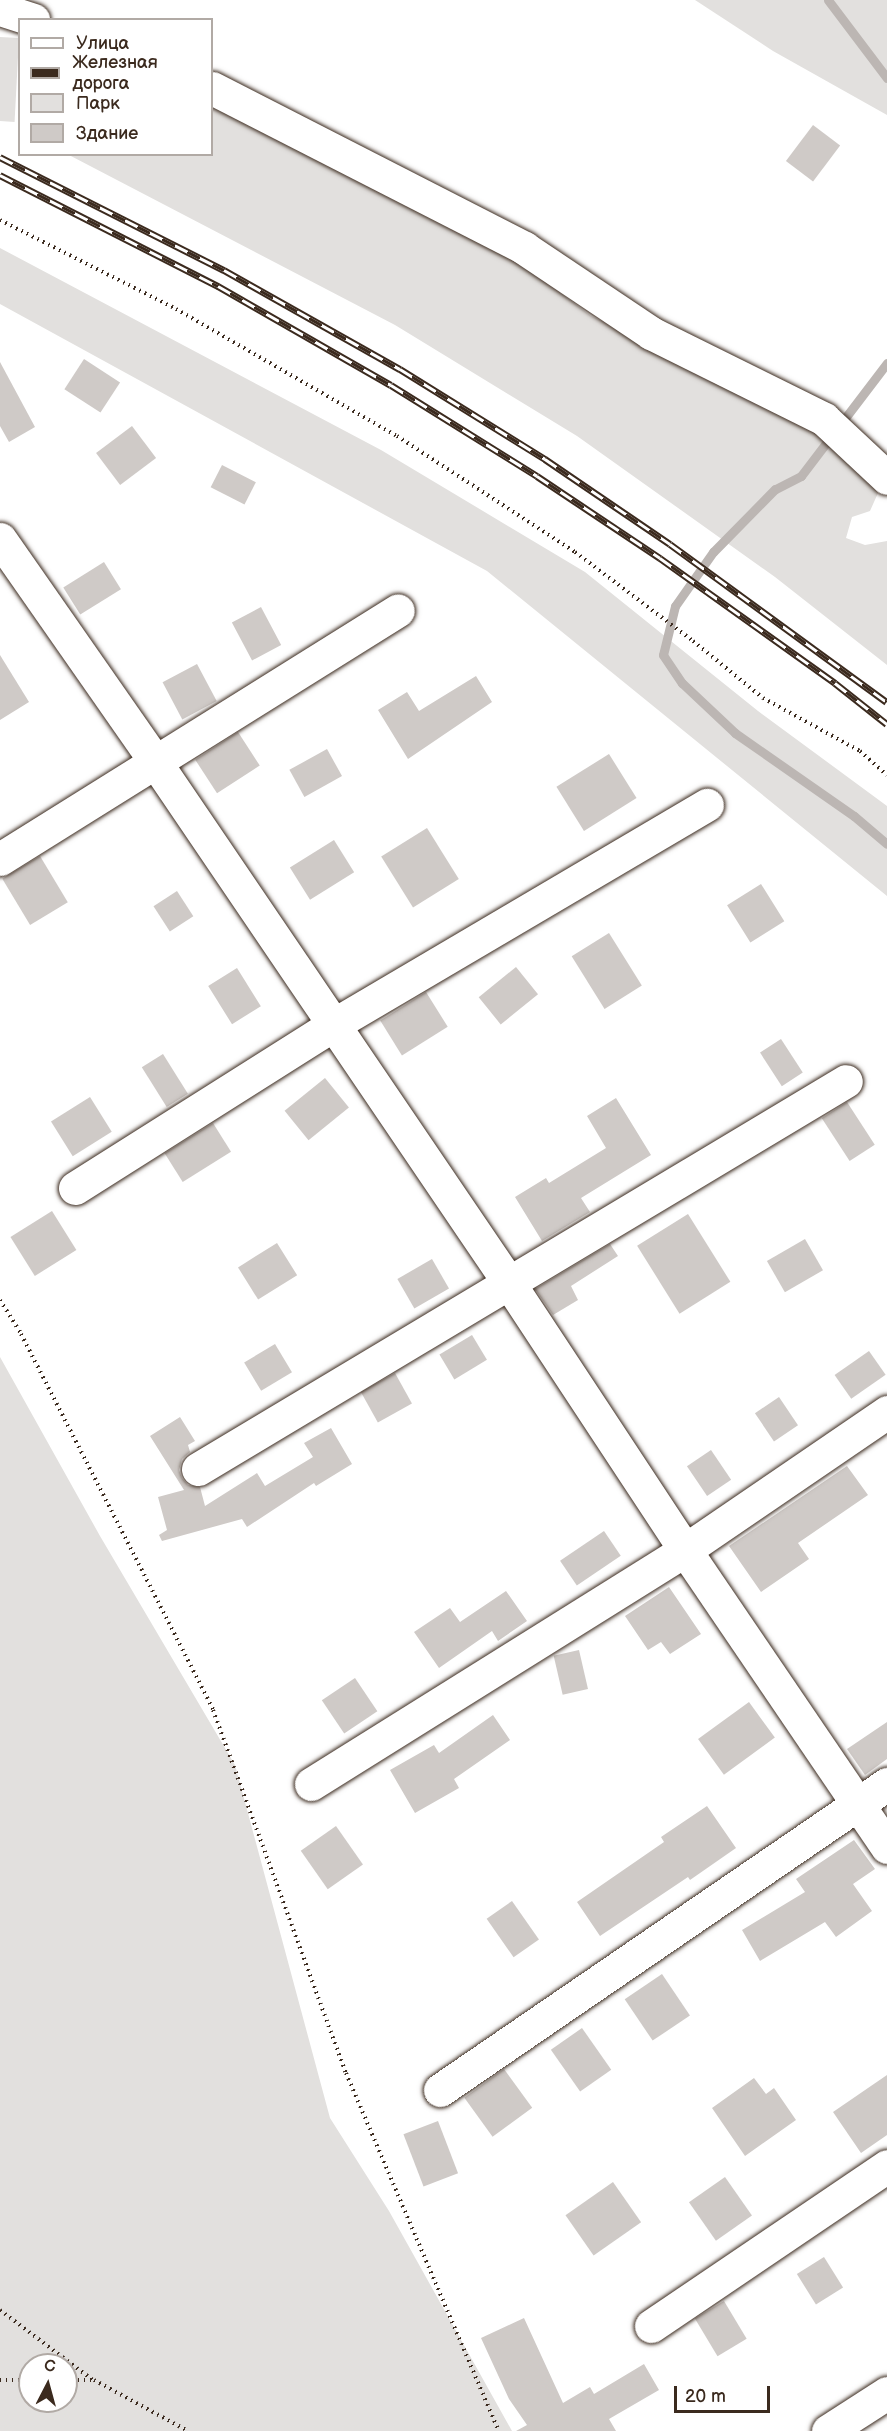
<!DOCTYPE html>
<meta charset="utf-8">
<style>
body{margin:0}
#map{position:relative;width:887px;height:2431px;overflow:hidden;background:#fff;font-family:"Balsamiq Sans",sans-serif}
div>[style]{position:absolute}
.green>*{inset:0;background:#e2e0de;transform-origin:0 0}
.stream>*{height:9px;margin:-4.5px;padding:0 4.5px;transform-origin:4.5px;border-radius:4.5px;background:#bcb6b3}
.building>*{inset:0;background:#cfcac7;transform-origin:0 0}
.path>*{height:4px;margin-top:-2px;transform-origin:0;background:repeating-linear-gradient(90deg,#3b2a1e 0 1.5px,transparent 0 6px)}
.roads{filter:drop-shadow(0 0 2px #3b2a1e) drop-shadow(0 0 2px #3b2a1e)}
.minor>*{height:33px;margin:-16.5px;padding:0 16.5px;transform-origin:16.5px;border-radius:16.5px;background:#fff}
.rail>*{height:7px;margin-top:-3.5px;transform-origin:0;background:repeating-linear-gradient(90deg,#fff 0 14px,#3b2a1e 0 28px);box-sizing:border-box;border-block:2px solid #3b2a1e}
span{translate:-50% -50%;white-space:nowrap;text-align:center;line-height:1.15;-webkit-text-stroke:6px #fff;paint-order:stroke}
.legend{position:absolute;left:18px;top:18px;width:195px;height:138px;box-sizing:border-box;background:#fff;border:2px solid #b1aaa5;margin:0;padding:8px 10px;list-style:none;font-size:18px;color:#3b2a1e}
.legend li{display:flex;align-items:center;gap:12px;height:30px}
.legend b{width:30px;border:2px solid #b1aaa5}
.north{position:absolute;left:18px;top:2353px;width:60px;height:60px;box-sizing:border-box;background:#fff;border:2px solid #b1aaa5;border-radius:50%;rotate:6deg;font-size:16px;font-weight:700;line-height:24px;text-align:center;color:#3b2a1e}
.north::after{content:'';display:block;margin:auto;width:21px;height:27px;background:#3b2a1e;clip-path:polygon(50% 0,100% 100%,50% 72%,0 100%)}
.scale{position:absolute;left:674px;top:2386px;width:96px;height:27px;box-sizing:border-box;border:3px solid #3b2a1e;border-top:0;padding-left:8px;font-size:18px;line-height:21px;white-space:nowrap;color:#3b2a1e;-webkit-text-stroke:4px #fff;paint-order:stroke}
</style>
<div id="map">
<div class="green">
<div style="clip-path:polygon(695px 0,887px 0,887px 115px,773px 51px)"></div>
<div style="left:0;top:37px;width:19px;height:84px;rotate:3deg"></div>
<div style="clip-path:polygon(212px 99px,526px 267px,591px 316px,764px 396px,819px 428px,873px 482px,878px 493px,870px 511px,852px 517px,846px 538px,865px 545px,887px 541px,887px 665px,775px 577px,577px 436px,395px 325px,69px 155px,212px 154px)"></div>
<div style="clip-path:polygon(0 248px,381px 450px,585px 572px,758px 711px,887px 806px,887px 896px,487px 571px,0 304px)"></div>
<div style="clip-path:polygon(evenodd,0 1357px,100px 1536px,235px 1765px,330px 2118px,389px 2211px,512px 2431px,0 2431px,0 1357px,30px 2365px,66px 2365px,66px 2401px,30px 2401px,30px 2365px)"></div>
</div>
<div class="stream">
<div style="left:828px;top:0;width:98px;rotate:52.9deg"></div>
<div style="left:887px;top:363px;width:142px;rotate:127.3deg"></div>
<div style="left:801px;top:476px;width:29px;rotate:153deg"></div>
<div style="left:775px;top:489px;width:88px;rotate:134.5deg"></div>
<div style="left:713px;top:552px;width:66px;rotate:125.1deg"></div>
<div style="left:675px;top:606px;width:50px;rotate:103.8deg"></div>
<div style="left:663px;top:655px;width:34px;rotate:56deg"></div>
<div style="left:682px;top:683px;width:73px;rotate:43.3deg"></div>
<div style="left:735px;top:733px;width:145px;rotate:34.9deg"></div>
<div style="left:854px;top:816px;width:43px;rotate:40.3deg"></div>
</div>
<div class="building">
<div style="left:813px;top:125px;width:34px;height:45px;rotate:37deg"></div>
<div style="left:84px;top:359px;width:43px;height:36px;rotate:33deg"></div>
<div style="clip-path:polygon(0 362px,35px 427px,9px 442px,0 426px)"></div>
<div style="left:132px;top:426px;width:40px;height:45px;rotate:53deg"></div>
<div style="left:222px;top:465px;width:38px;height:25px;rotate:27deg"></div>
<div style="left:104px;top:562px;width:32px;height:48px;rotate:58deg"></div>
<div style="left:261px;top:607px;width:43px;height:33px;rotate:62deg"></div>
<div style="clip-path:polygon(0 655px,29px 702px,0 720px)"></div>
<div style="left:197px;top:664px;width:42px;height:39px;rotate:62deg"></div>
<div style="clip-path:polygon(476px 676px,492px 702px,408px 759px,378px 710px,407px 692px,419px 711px)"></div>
<div style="left:238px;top:732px;width:40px;height:51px;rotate:57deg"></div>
<div style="left:327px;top:749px;width:31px;height:43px;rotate:61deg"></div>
<div style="left:609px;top:754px;width:52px;height:62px;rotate:58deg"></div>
<div style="left:427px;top:828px;width:60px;height:54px;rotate:58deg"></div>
<div style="left:334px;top:840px;width:38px;height:52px;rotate:58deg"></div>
<div style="left:40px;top:856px;width:54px;height:44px;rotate:59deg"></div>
<div style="left:761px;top:884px;width:44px;height:40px;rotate:58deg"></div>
<div style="left:177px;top:891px;width:30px;height:28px;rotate:57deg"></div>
<div style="left:609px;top:933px;width:62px;height:44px;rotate:58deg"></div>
<div style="left:516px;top:967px;width:35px;height:48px;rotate:51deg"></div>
<div style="left:237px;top:968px;width:45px;height:34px;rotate:58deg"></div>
<div style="left:426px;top:992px;width:41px;height:54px;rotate:58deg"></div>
<div style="left:781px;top:1039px;width:40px;height:25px;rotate:57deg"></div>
<div style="left:163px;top:1054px;width:47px;height:25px;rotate:58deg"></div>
<div style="left:325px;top:1078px;width:38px;height:52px;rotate:51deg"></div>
<div style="left:90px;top:1097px;width:41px;height:46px;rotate:58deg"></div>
<div style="clip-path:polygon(616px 1098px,651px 1155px,581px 1198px,590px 1212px,542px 1241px,515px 1197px,546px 1178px,549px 1183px,606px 1148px,587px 1116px)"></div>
<div style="left:847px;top:1102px;width:51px;height:30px;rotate:57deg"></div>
<div style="left:213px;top:1123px;width:34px;height:57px;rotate:58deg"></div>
<div style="left:52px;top:1211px;width:46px;height:49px;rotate:58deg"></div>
<div style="left:688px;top:1214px;width:80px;height:60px;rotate:58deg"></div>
<div style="left:805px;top:1239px;width:36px;height:44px;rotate:60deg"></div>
<div style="left:277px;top:1243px;width:38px;height:46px;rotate:58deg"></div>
<div style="clip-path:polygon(610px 1244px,618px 1256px,571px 1286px,578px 1300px,553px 1315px,535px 1289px)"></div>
<div style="left:432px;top:1259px;width:34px;height:40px;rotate:60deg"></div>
<div style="left:472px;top:1335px;width:29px;height:38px;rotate:59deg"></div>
<div style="left:275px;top:1344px;width:33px;height:36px;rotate:59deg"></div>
<div style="left:869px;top:1351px;width:29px;height:42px;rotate:55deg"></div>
<div style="left:395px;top:1373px;width:35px;height:39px;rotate:61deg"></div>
<div style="left:779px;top:1397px;width:34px;height:29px;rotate:56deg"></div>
<div style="clip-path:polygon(180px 1417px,195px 1441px,188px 1445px,190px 1452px,182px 1459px,179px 1470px,182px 1478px,188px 1485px,200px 1487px,205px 1506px,257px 1473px,265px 1486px,313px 1457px,304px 1443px,331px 1428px,352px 1464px,316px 1486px,314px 1483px,247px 1527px,242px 1519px,162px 1541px,159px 1535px,167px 1530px,158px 1497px,184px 1490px,150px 1436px)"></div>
<div style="left:711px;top:1450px;width:36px;height:29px;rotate:56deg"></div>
<div style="clip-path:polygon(847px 1466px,868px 1495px,798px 1543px,809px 1559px,761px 1592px,729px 1546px)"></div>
<div style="left:604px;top:1531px;width:30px;height:53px;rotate:56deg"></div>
<div style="clip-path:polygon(669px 1587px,701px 1634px,670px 1654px,661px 1642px,648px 1650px,625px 1616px)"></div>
<div style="clip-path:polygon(506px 1591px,527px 1621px,498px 1641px,492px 1631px,439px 1668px,414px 1632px,450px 1608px,460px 1622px)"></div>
<div style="left:579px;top:1650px;width:40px;height:26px;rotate:77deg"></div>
<div style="left:355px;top:1678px;width:40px;height:40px;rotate:56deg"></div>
<div style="left:749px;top:1702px;width:44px;height:63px;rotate:54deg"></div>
<div style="clip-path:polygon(493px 1715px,510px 1740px,454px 1779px,459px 1788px,415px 1813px,390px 1770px,434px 1745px,439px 1753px)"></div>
<div style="clip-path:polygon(887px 1722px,887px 1759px,865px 1775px,847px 1749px)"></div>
<div style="clip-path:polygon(707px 1806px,736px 1848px,690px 1880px,688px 1877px,600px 1936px,577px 1902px,664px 1842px,661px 1837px)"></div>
<div style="left:336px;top:1826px;width:47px;height:43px;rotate:55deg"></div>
<div style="clip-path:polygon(854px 1840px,875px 1869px,853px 1884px,872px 1911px,836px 1937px,825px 1922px,760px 1961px,742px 1930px,805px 1892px,796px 1879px)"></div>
<div style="left:512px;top:1901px;width:47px;height:31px;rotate:55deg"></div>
<div style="left:662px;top:1974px;width:50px;height:45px;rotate:56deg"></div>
<div style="left:582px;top:2028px;width:51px;height:38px;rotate:55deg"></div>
<div style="left:504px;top:2069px;width:48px;height:49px;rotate:54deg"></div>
<div style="clip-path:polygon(887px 2075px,887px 2135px,861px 2153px,833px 2112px)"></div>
<div style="clip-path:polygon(754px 2078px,766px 2094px,774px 2088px,796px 2120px,745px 2156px,712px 2108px)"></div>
<div style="left:438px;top:2121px;width:56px;height:37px;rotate:69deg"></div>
<div style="left:725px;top:2177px;width:47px;height:44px;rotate:55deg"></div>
<div style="left:613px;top:2182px;width:49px;height:58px;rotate:55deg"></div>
<div style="left:824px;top:2257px;width:36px;height:32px;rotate:58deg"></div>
<div style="left:724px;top:2301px;width:44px;height:34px;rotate:59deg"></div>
<div style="clip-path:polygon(524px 2318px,563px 2403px,590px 2387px,594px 2394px,644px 2364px,659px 2390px,609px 2419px,616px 2431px,516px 2431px,527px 2425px,509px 2399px,481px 2338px)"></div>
</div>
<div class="path">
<div style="left:0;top:220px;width:197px;rotate:26.8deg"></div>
<div style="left:176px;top:309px;width:255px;rotate:29.9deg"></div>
<div style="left:397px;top:436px;width:212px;rotate:33.1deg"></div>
<div style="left:575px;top:552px;width:148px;rotate:37deg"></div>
<div style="left:693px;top:641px;width:90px;rotate:39.2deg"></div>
<div style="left:763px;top:698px;width:111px;rotate:28.7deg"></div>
<div style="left:860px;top:751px;width:36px;rotate:42deg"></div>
<div style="left:0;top:1300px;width:40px;rotate:58deg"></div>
<div style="left:21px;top:1334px;width:422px;rotate:62.9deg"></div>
<div style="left:213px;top:1710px;width:387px;rotate:69.9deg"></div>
<div style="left:346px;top:2073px;width:389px;rotate:66.9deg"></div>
<div style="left:0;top:2310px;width:116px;rotate:37deg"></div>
<div style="left:0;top:2380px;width:30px"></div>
<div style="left:66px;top:2380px;width:28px"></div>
<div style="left:94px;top:2380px;width:107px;rotate:28.5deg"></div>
</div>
<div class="roads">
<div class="minor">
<div style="left:0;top:9px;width:35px;rotate:18deg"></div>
<div style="left:212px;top:88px;width:351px;rotate:27.1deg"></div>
<div style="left:524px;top:248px;width:153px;rotate:33.8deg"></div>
<div style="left:651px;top:333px;width:193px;rotate:26.4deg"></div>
<div style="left:824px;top:419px;width:86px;rotate:43.1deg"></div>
<div style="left:0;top:539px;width:273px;rotate:55.1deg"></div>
<div style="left:156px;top:763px;width:628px;rotate:55.83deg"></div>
<div style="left:509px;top:1283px;width:320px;rotate:56.6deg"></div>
<div style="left:685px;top:1550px;width:359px;rotate:55.8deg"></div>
<div style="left:0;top:859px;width:469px;rotate:-32deg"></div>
<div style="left:75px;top:1188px;width:305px;rotate:-32.3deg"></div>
<div style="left:333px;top:1025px;width:434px;rotate:-30.5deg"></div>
<div style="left:198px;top:1469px;width:755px;rotate:-30.91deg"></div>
<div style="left:311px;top:1784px;width:441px;rotate:-32deg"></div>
<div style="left:685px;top:1550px;width:245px;rotate:-34.3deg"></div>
<div style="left:440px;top:2090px;width:542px;rotate:-34.39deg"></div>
<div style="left:651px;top:2326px;width:285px;rotate:-34.1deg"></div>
<div style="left:828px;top:2431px;width:70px;rotate:-32.8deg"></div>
</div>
</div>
<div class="rail">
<div style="left:0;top:157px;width:251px;rotate:26.8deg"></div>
<div style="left:224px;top:270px;width:202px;rotate:29.4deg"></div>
<div style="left:400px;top:369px;width:171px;rotate:31.8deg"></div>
<div style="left:545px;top:459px;width:151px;rotate:34.2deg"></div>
<div style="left:670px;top:544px;width:268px;rotate:36.1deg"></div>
<div style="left:0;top:175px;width:245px;rotate:27deg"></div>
<div style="left:218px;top:286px;width:199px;rotate:29.8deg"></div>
<div style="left:391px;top:385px;width:172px;rotate:31.9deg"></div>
<div style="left:537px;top:476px;width:148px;rotate:33.7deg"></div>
<div style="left:660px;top:558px;width:215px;rotate:35.5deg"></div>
<div style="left:835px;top:683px;width:66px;rotate:38.3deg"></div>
</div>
<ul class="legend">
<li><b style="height:8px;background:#fff"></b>Улица</li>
<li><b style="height:8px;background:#3b2a1e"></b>Железная дорога</li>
<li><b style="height:16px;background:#e2e0de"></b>Парк</li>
<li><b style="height:16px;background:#cfcac7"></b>Здание</li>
</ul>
<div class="north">С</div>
<div class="scale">20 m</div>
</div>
